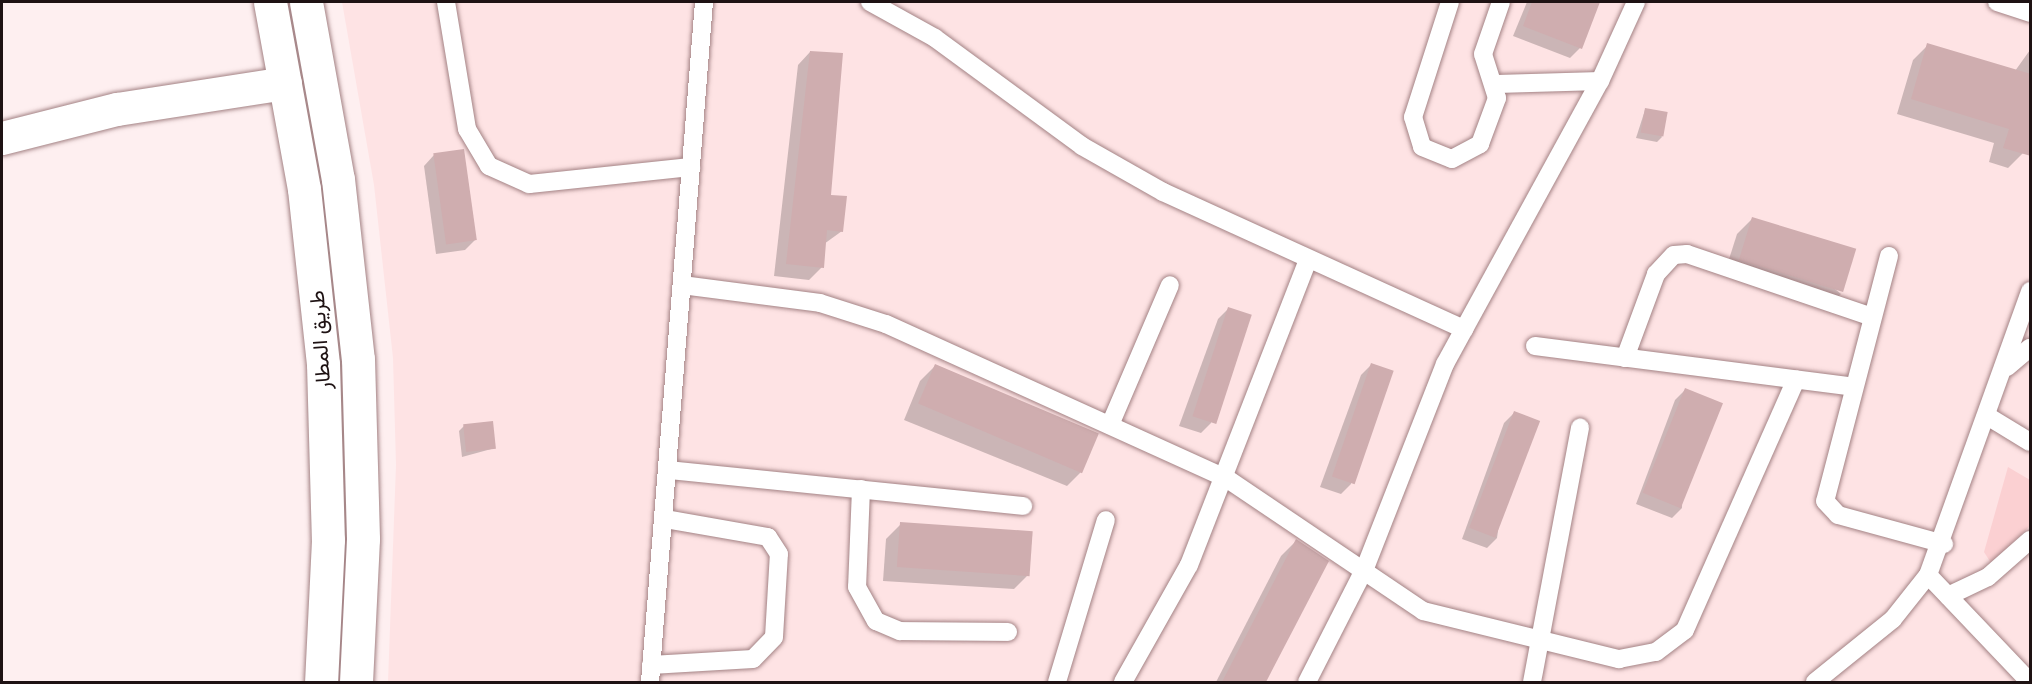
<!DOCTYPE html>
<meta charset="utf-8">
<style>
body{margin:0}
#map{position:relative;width:2032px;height:684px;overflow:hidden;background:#feeff0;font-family:"Times New Roman",Vazirmatn,serif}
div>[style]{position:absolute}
.built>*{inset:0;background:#fee3e4}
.green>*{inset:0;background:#fbd0d2}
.shadow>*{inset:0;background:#0003}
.building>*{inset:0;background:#cfadaf;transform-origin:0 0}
.roads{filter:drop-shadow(0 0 2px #a38284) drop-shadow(0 0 2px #a38284)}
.service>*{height:18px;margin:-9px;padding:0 9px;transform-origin:9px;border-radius:9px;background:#fff}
.minor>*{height:33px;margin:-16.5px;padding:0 16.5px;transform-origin:16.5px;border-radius:16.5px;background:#fff}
.primary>*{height:33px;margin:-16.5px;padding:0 16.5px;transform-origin:16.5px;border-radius:16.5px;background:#fff}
span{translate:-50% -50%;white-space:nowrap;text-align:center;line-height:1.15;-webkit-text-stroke:5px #fff;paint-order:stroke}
.street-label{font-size:21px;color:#1e1213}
.frame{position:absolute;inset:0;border:3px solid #1e1213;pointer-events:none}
</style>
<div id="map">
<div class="built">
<div style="clip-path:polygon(342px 2px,2030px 2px,2030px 682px,388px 682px,396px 465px,393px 358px,374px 185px)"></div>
</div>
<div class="green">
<div style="clip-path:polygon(2008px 467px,2030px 480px,2030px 526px,1991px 563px,1984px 552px)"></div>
</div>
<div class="shadow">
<div style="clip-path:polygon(1527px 2px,1599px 2px,1580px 48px,1570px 58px,1513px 36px)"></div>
<div style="clip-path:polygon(1928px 45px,2015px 71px,2030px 50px,2030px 128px,2023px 153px,2008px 168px,1989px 162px,1994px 143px,1897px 114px,1913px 60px)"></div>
<div style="clip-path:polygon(810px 52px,829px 196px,842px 231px,824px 244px,822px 267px,809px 280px,774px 276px,798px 65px)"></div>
<div style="clip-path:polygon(1645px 110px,1662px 137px,1657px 142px,1636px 138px)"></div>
<div style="clip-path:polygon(434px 155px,475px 240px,465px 250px,436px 254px,424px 166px)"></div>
<div style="clip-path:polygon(1752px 219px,1841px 294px,1826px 309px,1724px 275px,1737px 234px)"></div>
<div style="clip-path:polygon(1229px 308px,1211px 423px,1201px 433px,1179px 426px,1218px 319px)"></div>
<div style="clip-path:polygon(1371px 365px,1351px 484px,1341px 494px,1320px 487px,1361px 375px)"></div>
<div style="clip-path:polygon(935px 366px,1082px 471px,1067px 486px,904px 420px,920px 381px)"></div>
<div style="clip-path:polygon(1685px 390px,1682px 508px,1672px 518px,1636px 504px,1675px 400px)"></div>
<div style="clip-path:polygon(1514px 413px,1497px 538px,1487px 548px,1462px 539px,1504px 423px)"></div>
<div style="clip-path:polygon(464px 426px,495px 448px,462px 457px,459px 431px)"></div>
<div style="clip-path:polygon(901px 524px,1029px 574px,1014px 589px,883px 581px,886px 539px)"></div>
<div style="clip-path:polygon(1296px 541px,1327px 561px,1264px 682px,1216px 682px,1281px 556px)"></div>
</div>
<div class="building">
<div style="clip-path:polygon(1532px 2px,1600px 2px,1582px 49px,1523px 26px)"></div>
<div style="clip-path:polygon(1927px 43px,2031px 74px,2031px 156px,2003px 148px,2009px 129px,1911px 99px)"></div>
<div style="clip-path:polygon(810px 51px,843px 53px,831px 195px,847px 196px,843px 232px,827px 230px,824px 268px,786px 264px)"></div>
<div style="left:1645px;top:108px;width:23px;height:25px;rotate:10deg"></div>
<div style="left:464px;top:149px;width:92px;height:31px;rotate:82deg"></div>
<div style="left:1752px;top:217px;width:109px;height:45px;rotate:17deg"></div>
<div style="left:1228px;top:307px;width:25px;height:115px;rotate:18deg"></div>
<div style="left:1371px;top:363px;width:24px;height:120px;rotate:19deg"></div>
<div style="left:935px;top:364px;width:178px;height:43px;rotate:23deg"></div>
<div style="left:1685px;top:388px;width:41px;height:113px;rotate:22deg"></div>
<div style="left:1514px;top:411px;width:28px;height:125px;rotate:21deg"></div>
<div style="left:493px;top:421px;width:28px;height:30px;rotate:84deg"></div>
<div style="left:900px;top:522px;width:133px;height:45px;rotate:4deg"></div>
<div style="clip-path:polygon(1296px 539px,1329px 561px,1266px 682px,1222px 682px)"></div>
</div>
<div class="roads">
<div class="service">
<div style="left:446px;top:2px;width:129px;rotate:80.6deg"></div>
<div style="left:467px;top:129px;width:43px;rotate:59.3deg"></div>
<div style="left:489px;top:166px;width:44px;rotate:24.2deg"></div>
<div style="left:529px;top:184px;width:163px;rotate:-6deg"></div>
<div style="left:870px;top:2px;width:74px;rotate:29deg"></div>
<div style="left:935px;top:38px;width:182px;rotate:36.3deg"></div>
<div style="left:1082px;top:146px;width:93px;rotate:29.6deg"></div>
<div style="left:1163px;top:192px;width:331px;rotate:24.5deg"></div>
<div style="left:1450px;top:2px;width:121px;rotate:107.8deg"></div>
<div style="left:1413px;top:117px;width:31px;rotate:73deg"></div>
<div style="left:1422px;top:147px;width:32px;rotate:22deg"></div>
<div style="left:1452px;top:159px;width:32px;rotate:-28deg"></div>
<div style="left:1480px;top:144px;width:49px;rotate:-69.7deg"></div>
<div style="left:1497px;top:98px;width:46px;rotate:-107.7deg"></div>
<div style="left:1483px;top:54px;width:55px;rotate:-70.9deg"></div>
<div style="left:1997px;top:2px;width:35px;rotate:18deg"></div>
<div style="left:1497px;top:84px;width:103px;rotate:-1.7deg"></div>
<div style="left:1889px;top:256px;width:253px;rotate:104.6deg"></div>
<div style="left:1825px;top:501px;width:19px;rotate:47deg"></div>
<div style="left:1838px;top:515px;width:110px;rotate:15.3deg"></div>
<div style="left:682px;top:285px;width:139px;rotate:7.4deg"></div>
<div style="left:820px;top:303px;width:69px;rotate:17.7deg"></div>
<div style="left:886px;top:324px;width:373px;rotate:24.4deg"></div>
<div style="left:1226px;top:478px;width:238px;rotate:34deg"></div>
<div style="left:1423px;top:611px;width:202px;rotate:13.8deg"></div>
<div style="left:1619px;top:659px;width:38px;rotate:-11deg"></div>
<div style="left:1656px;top:652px;width:36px;rotate:-37deg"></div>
<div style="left:1685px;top:630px;width:274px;rotate:-66.1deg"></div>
<div style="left:1535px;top:346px;width:321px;rotate:7.3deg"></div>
<div style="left:1625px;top:358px;width:90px;rotate:-69.7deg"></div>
<div style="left:1656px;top:274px;width:26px;rotate:-47deg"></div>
<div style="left:1674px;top:255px;width:13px;rotate:-4deg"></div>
<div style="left:1687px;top:254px;width:195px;rotate:18.8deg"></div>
<div style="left:2007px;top:367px;width:30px;rotate:-40deg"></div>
<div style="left:1989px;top:417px;width:48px;rotate:31.4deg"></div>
<div style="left:1110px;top:425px;width:152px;rotate:-66.8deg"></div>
<div style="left:669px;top:470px;width:356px;rotate:5.8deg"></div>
<div style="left:861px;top:489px;width:98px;rotate:92.3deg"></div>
<div style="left:857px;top:587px;width:39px;rotate:61deg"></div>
<div style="left:876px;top:621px;width:26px;rotate:23deg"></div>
<div style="left:900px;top:631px;width:108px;rotate:0.5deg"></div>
<div style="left:1928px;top:575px;width:148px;rotate:46.4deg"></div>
<div style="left:1948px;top:596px;width:44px;rotate:-25.4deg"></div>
<div style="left:1988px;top:577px;width:56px;rotate:-41.4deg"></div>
<div style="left:651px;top:665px;width:102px;rotate:-3.4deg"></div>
<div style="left:753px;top:659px;width:30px;rotate:-46deg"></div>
<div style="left:774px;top:637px;width:83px;rotate:-86.6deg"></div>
<div style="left:779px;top:554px;width:20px;rotate:-123deg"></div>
<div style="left:768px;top:537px;width:105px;rotate:-170.1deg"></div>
<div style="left:650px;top:682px;width:682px;rotate:-85.46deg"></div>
<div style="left:1057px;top:682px;width:169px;rotate:-73.2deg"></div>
<div style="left:1123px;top:682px;width:134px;rotate:-60.6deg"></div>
<div style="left:1189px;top:565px;width:328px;rotate:-68.7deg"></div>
<div style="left:1307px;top:682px;width:128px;rotate:-63deg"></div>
<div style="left:1365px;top:568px;width:219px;rotate:-68.6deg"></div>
<div style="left:1445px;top:364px;width:323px;rotate:-61.3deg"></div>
<div style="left:1600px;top:81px;width:87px;rotate:-65.5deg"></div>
<div style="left:1532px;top:682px;width:259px;rotate:-79.3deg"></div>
<div style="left:1815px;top:682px;width:100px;rotate:-38.9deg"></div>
<div style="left:1893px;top:619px;width:56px;rotate:-51.5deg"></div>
<div style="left:1928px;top:575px;width:302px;rotate:-70.2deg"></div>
</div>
<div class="minor">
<div style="left:2px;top:138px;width:119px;rotate:-14.2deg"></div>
<div style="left:117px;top:109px;width:170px;rotate:-8.8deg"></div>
</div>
<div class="primary">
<div style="left:270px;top:2px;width:190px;rotate:79.7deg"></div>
<div style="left:304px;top:189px;width:176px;rotate:83.8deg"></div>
<div style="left:323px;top:364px;width:176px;rotate:88.4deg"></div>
<div style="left:328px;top:540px;width:142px;rotate:92.8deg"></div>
<div style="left:306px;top:2px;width:180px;rotate:79.8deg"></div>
<div style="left:338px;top:179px;width:181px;rotate:83.7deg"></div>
<div style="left:358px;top:359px;width:180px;rotate:88.4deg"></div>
<div style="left:363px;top:539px;width:143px;rotate:92.8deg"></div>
</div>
</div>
<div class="street-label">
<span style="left:320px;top:340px;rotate:-94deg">طريق المطار</span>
</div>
<div class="frame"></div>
</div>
